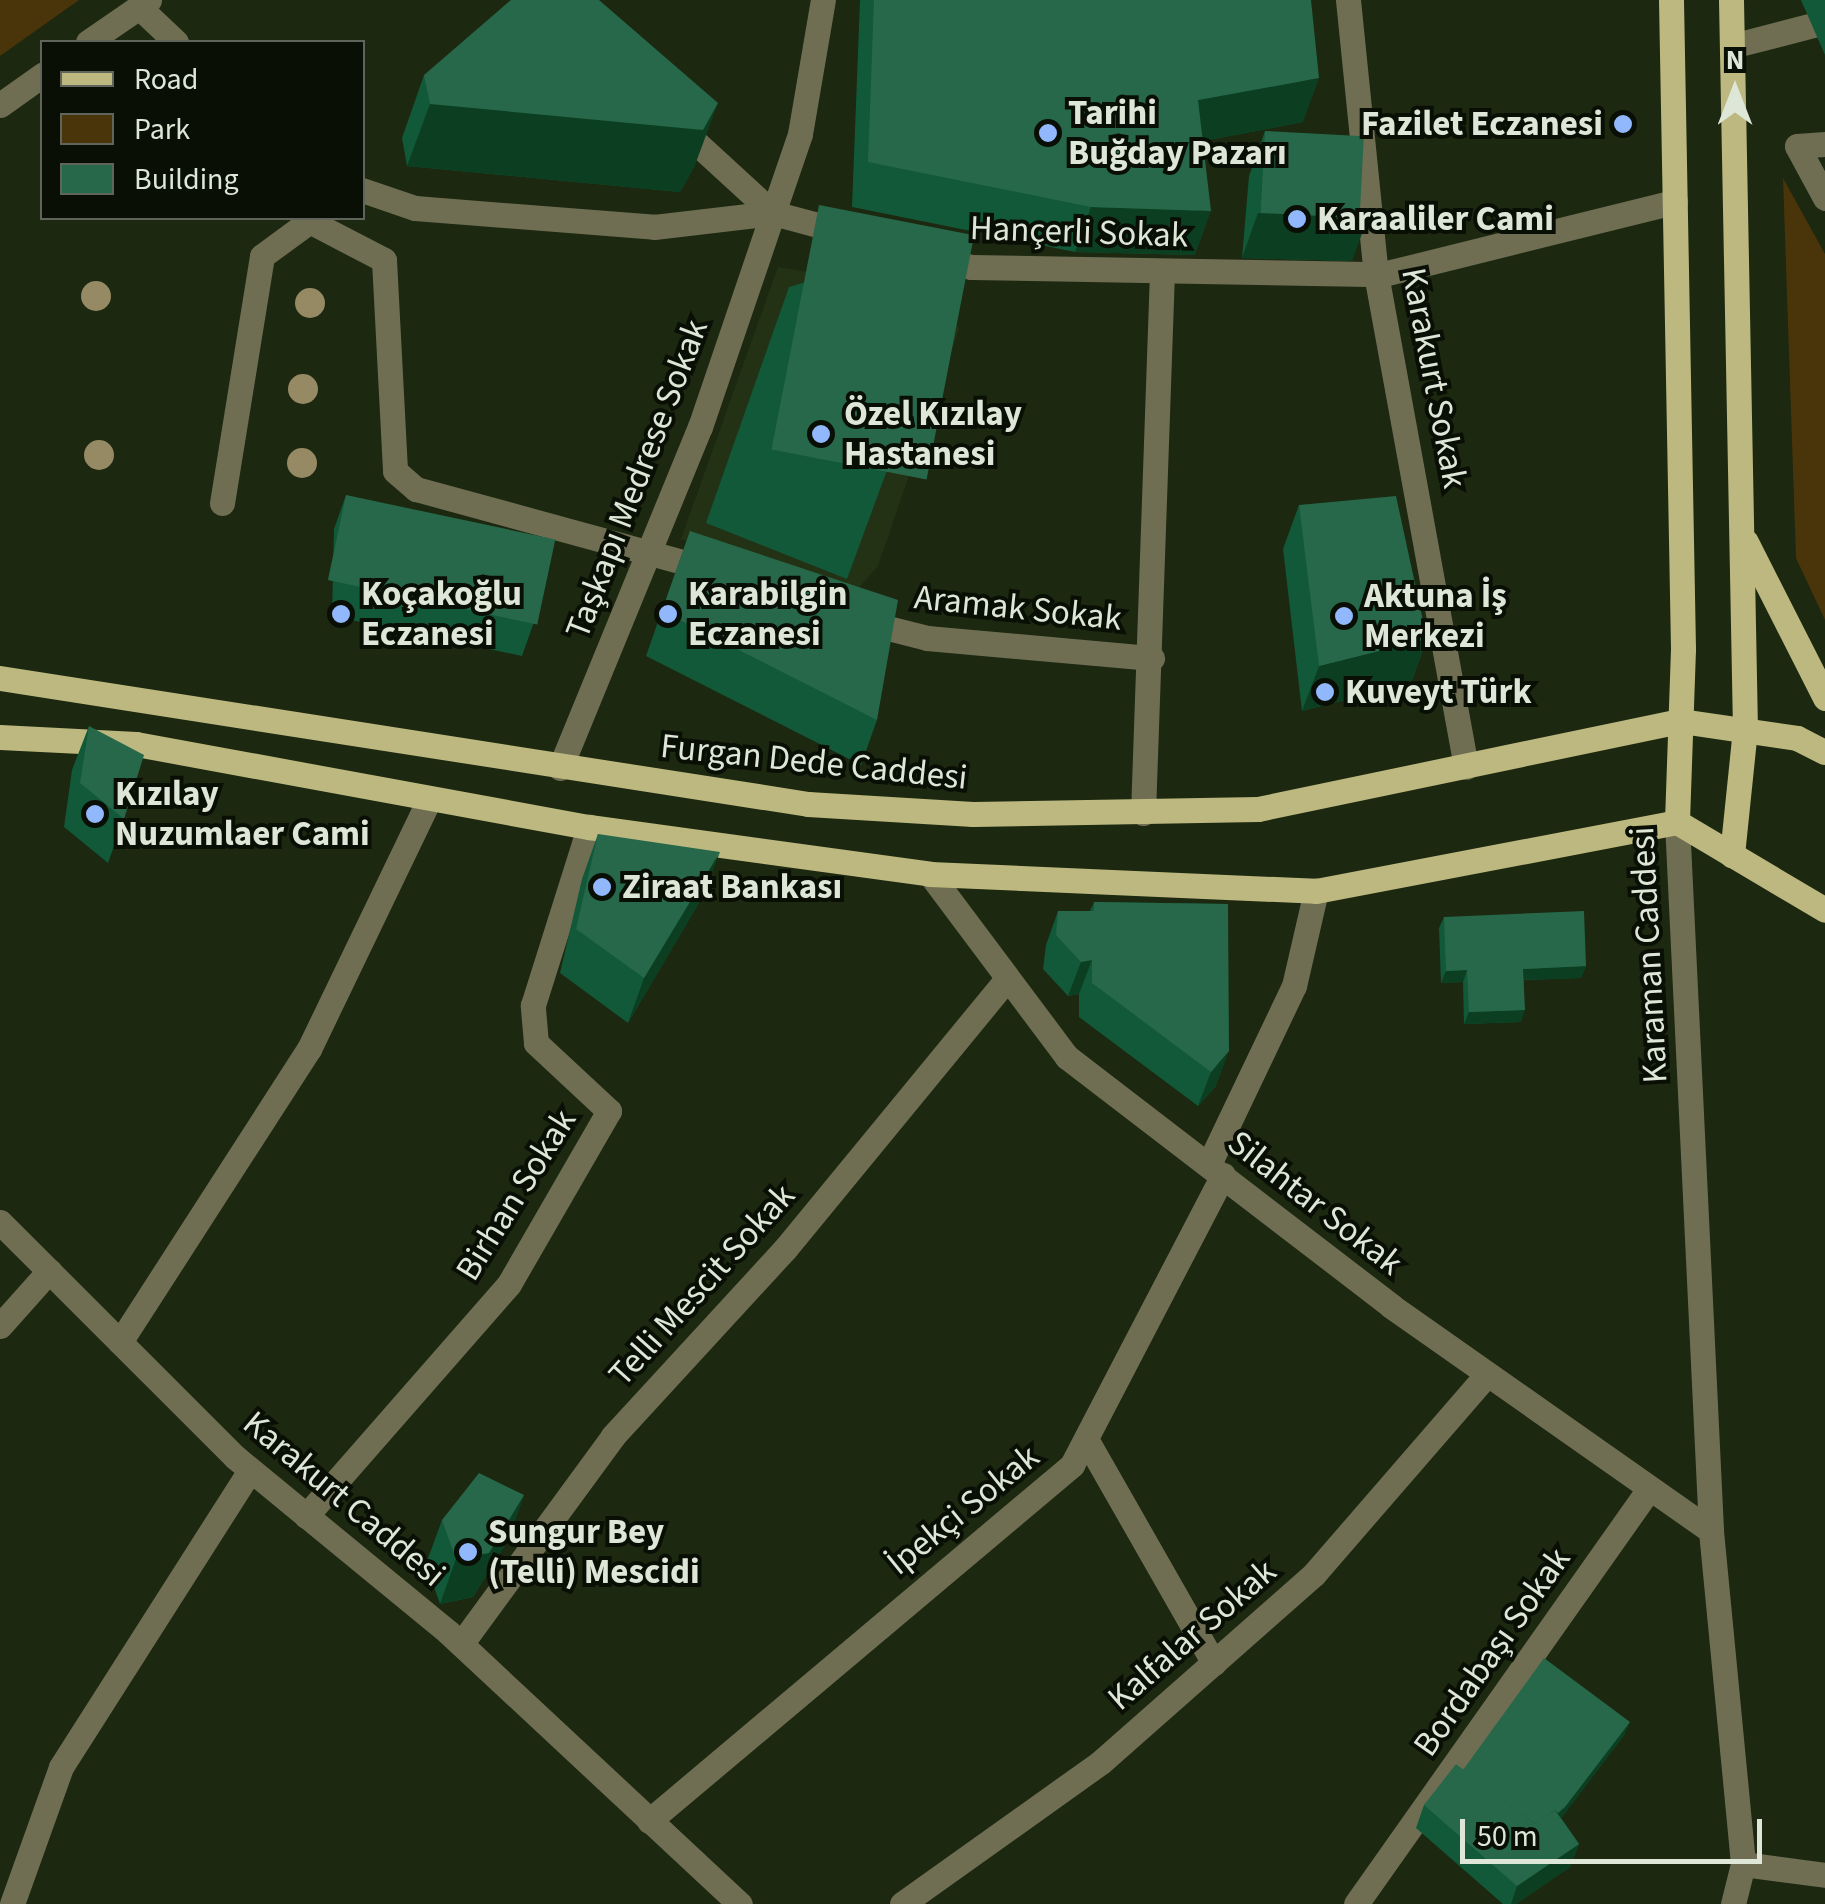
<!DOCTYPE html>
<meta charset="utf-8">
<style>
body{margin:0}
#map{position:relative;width:1825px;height:1904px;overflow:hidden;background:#1c2810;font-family:"Source Sans 3",sans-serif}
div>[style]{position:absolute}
.built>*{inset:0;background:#233214}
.green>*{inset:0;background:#4a340a}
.minor>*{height:25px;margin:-12.5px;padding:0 12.5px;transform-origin:12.5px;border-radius:12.5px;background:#6f6e53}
.major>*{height:25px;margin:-12.5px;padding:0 12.5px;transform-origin:12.5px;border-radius:12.5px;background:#bcb87f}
.trees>*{width:30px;height:30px;margin:-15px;border-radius:50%;background:#968a65}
.wall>*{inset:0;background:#115939}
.shaded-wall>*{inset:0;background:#0c3f21}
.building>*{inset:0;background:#27684a;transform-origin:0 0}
.dots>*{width:28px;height:28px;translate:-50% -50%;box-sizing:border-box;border:5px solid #0a0f06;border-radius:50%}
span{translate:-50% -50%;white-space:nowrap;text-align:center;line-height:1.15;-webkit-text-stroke:8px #0a0f06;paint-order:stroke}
.poi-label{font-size:35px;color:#dee6d7;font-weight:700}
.left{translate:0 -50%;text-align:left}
.right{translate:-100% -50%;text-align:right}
.street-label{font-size:35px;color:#dee6d7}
.legend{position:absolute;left:40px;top:40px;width:325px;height:180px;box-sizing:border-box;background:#0a0f06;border:2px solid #5f655a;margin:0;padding:12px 18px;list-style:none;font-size:30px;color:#dee6d7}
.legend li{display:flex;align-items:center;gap:20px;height:50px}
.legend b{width:50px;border:2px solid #5f655a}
.north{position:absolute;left:1685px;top:40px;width:100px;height:100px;-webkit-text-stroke:8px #0a0f06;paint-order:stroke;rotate:0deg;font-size:28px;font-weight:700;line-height:40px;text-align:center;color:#dee6d7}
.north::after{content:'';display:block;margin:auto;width:35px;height:45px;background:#dee6d7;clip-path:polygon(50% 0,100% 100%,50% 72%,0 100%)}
.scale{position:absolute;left:1460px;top:1819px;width:302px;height:45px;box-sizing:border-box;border:5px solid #dee6d7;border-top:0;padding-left:12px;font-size:30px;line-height:35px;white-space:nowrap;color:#dee6d7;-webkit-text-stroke:8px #0a0f06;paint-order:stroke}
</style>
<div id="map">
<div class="built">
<div style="clip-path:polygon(778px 267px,939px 294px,959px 329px,878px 566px,850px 598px,681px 539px)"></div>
</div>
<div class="green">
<div style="clip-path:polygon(0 0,79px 0,0 56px)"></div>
<div style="clip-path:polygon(1783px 178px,1825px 254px,1825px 620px,1796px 558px)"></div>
</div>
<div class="minor">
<div style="left:1348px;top:0;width:275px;rotate:84.2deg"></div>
<div style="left:1376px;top:274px;width:501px;rotate:79.65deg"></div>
<div style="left:139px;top:7px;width:51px;rotate:43.4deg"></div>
<div style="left:88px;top:42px;width:74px;rotate:-34.5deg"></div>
<div style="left:1732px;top:46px;width:96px;rotate:-14.5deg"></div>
<div style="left:0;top:105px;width:52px;rotate:-35.5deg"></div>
<div style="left:679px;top:127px;width:127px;rotate:42.5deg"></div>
<div style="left:1825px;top:144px;width:28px;rotate:176deg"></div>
<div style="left:1797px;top:146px;width:59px;rotate:61.7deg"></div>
<div style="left:362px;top:190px;width:56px;rotate:18.8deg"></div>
<div style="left:415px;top:208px;width:240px;rotate:4.5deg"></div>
<div style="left:654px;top:227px;width:120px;rotate:-6.7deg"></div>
<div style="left:773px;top:213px;width:73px;rotate:15deg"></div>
<div style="left:313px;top:223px;width:80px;rotate:27.5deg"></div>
<div style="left:384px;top:260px;width:211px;rotate:87deg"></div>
<div style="left:395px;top:471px;width:28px;rotate:41deg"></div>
<div style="left:416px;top:489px;width:304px;rotate:15.3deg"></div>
<div style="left:930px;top:256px;width:42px;rotate:15deg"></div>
<div style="left:971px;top:267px;width:412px;rotate:1deg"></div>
<div style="left:1383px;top:274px;width:301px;rotate:-13.9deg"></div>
<div style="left:222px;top:503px;width:250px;rotate:-80.8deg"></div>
<div style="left:262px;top:256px;width:64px;rotate:-36.2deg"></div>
<div style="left:860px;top:621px;width:69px;rotate:14.2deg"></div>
<div style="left:927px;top:638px;width:226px;rotate:5.1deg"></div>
<div style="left:560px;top:768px;width:369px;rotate:-67.7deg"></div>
<div style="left:700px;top:427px;width:226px;rotate:-71.2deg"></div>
<div style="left:773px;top:213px;width:83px;rotate:-71.1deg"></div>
<div style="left:800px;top:134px;width:136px;rotate:-80.3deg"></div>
<div style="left:1143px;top:813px;width:542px;rotate:-87.99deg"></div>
<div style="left:1677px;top:822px;width:710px;rotate:87.25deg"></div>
<div style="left:1711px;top:1531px;width:335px;rotate:84.5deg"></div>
<div style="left:1743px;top:1864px;width:41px;rotate:104deg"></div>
<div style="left:930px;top:874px;width:229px;rotate:53.2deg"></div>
<div style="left:1067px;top:1057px;width:409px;rotate:37.5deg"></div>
<div style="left:1391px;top:1306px;width:391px;rotate:35.1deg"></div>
<div style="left:1209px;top:1164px;width:197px;rotate:-64.5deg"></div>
<div style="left:1294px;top:986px;width:98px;rotate:-77deg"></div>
<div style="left:0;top:1222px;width:332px;rotate:45deg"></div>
<div style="left:235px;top:1457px;width:276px;rotate:39.4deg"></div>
<div style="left:448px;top:1632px;width:399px;rotate:43deg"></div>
<div style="left:0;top:1326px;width:74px;rotate:-48.3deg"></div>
<div style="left:120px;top:1342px;width:349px;rotate:-57.2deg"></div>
<div style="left:309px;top:1049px;width:276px;rotate:-64.3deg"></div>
<div style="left:1086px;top:1439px;width:258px;rotate:60.3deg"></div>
<div style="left:306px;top:1516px;width:308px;rotate:-48.8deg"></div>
<div style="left:509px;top:1284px;width:200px;rotate:-60deg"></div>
<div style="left:609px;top:1111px;width:100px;rotate:-137deg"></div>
<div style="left:536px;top:1043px;width:38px;rotate:-95deg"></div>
<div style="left:533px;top:1005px;width:187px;rotate:-72.5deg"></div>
<div style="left:461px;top:1644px;width:258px;rotate:-53.8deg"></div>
<div style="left:613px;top:1436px;width:254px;rotate:-47.4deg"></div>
<div style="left:785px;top:1249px;width:348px;rotate:-50.6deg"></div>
<div style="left:649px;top:1821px;width:553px;rotate:-40.08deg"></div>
<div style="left:1072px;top:1465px;width:327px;rotate:-62.5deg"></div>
<div style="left:1743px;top:1864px;width:83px;rotate:7.6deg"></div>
<div style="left:12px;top:1904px;width:145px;rotate:-70.3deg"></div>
<div style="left:61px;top:1767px;width:352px;rotate:-57.5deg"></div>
<div style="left:902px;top:1904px;width:244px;rotate:-35.5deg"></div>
<div style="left:1101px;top:1762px;width:284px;rotate:-41.4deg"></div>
<div style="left:1314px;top:1574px;width:264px;rotate:-49.1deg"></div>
<div style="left:1356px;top:1904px;width:508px;rotate:-54.78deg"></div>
</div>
<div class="major">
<div style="left:1671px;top:0;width:649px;rotate:88.94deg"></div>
<div style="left:1683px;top:649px;width:173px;rotate:92deg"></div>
<div style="left:1731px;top:0;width:729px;rotate:88.9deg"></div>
<div style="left:1745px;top:729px;width:127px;rotate:95.9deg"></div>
<div style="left:1746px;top:542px;width:175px;rotate:63.1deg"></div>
<div style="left:0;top:678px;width:818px;rotate:8.86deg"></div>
<div style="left:808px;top:804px;width:165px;rotate:3.5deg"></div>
<div style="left:973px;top:814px;width:285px;rotate:-1deg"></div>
<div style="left:1258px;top:809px;width:432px;rotate:-11.8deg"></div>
<div style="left:1681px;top:721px;width:117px;rotate:8.3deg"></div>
<div style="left:1797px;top:738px;width:31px;rotate:27deg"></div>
<div style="left:0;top:737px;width:136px;rotate:2.9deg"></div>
<div style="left:136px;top:744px;width:461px;rotate:10.4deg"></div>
<div style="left:589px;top:827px;width:344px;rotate:7.8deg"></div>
<div style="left:930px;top:874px;width:386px;rotate:2.5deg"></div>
<div style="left:1316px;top:891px;width:368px;rotate:-10.8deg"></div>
<div style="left:1677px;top:822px;width:172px;rotate:30.7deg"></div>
</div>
<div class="trees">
<div style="left:96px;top:296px"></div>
<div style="left:310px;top:303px"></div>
<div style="left:303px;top:389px"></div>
<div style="left:99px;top:455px"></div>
<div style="left:302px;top:463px"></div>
</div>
<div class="wall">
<div style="clip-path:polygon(860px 0,1311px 0,1303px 122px,1203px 141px,1195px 255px,1075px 252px,852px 207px)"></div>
<div style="clip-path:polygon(1801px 0,1825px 0,1825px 55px)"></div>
<div style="clip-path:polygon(424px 75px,695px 165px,680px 192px,407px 166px,402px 138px)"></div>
<div style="clip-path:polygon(1265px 131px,1352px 261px,1242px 258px,1249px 176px)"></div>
<div style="clip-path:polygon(974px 234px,847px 579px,706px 523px,789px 287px)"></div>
<div style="clip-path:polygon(346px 495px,534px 622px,522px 656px,332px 616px,334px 529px)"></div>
<div style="clip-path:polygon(1299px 505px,1427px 639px,1411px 683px,1302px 711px,1283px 549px)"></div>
<div style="clip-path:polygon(690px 531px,877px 720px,861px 765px,646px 656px)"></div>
<div style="clip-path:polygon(89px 726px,124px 819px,108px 863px,64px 827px,72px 770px)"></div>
<div style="clip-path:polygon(598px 834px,703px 896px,628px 1023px,560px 973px,582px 879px)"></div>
<div style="clip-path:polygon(1094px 902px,1228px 904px,1216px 1086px,1198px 1106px,1079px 1017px,1079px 994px,1068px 996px,1043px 969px,1046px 945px,1058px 911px,1090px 911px)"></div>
<div style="clip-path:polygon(1444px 917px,1586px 966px,1581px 978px,1524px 980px,1521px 1022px,1464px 1024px,1463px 982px,1441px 983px,1439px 928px)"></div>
<div style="clip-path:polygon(524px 1495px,508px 1540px,473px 1597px,440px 1604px,426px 1564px,442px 1520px)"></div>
<div style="clip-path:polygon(1625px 1734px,1561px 1818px,1579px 1844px,1570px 1867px,1516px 1904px,1503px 1904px,1416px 1828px,1424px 1805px,1463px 1770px)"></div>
</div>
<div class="shaded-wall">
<div style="clip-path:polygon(1319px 78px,1303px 122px,1182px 145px,1198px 100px)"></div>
<div style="clip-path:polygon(718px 103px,695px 165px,680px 192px,407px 166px,430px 104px)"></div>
<div style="clip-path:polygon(1091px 207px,1211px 211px,1195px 255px,1075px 252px)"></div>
<div style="clip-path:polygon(1258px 213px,1368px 217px,1352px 261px,1242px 258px)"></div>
<div style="clip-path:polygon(1427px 639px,1411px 683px,1302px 711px,1319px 666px)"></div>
<div style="clip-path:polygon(720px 852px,703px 896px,628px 1023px,644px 978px)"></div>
<div style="clip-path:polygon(1092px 960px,1079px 994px,1068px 996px,1081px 962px)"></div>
<div style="clip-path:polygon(1586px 966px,1581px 978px,1519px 980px,1523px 969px)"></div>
<div style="clip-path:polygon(1467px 970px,1463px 982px,1441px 983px,1446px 971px)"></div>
<div style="clip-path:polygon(1525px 1010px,1521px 1022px,1464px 1024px,1469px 1012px)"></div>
<div style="clip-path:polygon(1229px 1051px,1216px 1086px,1198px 1106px,1211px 1072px)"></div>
<div style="clip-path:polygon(524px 1495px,508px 1540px,473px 1597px,440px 1604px,456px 1559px)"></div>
<div style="clip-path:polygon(1630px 1722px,1625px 1734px,1561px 1819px,1531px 1836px)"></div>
<div style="clip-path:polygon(1579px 1844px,1570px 1867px,1516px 1904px,1511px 1904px,1517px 1886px)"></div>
</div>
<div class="building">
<div style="clip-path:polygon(511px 0,599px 0,718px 103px,703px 130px,430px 104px,424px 75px)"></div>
<div style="clip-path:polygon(874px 0,1311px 0,1319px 78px,1198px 100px,1211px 211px,1091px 207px,868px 162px)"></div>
<div style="left:1265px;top:131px;width:99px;height:82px;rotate:3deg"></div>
<div style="left:819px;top:205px;width:158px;height:249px;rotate:11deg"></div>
<div style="left:346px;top:495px;width:214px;height:87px;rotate:12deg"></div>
<div style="clip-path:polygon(1396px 496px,1427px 639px,1319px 666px,1299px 505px)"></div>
<div style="clip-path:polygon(690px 531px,898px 600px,877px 720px,662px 611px)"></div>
<div style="clip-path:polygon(89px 726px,144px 755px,124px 819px,80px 783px)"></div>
<div style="clip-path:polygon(598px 834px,720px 852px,644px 978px,576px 929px)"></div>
<div style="clip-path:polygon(1094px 902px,1228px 904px,1229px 1051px,1211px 1072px,1092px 983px,1092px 960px,1081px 962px,1056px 935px,1058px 911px,1094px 911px)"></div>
<div style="clip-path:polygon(1584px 911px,1586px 966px,1523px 969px,1525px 1010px,1469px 1012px,1467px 970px,1446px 971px,1444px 917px)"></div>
<div style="clip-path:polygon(479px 1473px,524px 1495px,489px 1553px,456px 1559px,442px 1520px)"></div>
<div style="clip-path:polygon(1544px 1658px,1630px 1722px,1565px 1807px,1558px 1813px,1555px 1810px,1535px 1824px,1463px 1770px)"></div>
<div style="clip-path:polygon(1456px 1764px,1535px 1824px,1555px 1810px,1579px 1844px,1517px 1886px,1424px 1805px)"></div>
</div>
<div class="dots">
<div style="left:1623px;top:124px;background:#91b8fd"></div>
<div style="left:1048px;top:133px;background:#91b8fd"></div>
<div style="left:1297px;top:219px;background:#91b8fd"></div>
<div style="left:821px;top:434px;background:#91b8fd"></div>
<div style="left:341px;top:614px;background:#91b8fd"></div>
<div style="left:668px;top:614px;background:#91b8fd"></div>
<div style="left:1344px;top:616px;background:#91b8fd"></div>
<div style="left:1325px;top:692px;background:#91b8fd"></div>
<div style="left:95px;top:814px;background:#91b8fd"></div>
<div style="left:602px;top:887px;background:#91b8fd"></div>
<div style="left:468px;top:1552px;background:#91b8fd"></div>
</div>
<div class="poi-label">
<span class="left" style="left:1068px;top:133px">Tarihi<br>Buğday Pazarı</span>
<span class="right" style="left:1603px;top:124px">Fazilet Eczanesi</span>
<span class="left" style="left:1317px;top:219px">Karaaliler Cami</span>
<span class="left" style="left:844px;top:434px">Özel Kızılay<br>Hastanesi</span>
<span class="left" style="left:361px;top:614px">Koçakoğlu<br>Eczanesi</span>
<span class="left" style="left:688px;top:614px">Karabilgin<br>Eczanesi</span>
<span class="left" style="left:1364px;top:616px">Aktuna İş<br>Merkezi</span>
<span class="left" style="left:1345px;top:692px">Kuveyt Türk</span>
<span class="left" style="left:115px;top:814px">Kızılay<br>Nuzumlaer Cami</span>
<span class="left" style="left:622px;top:887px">Ziraat Bankası</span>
<span class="left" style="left:488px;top:1552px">Sungur Bey<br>(Telli) Mescidi</span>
</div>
<div class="street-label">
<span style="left:1079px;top:232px;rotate:2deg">Hançerli Sokak</span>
<span style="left:1434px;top:378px;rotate:79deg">Karakurt Sokak</span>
<span style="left:637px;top:479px;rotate:-69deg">Taşkapı Medrese Sokak</span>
<span style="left:1018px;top:608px;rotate:6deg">Aramak Sokak</span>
<span style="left:814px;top:762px;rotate:6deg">Furgan Dede Caddesi</span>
<span style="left:1649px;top:955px;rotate:-93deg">Karaman Caddesi</span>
<span style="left:516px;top:1195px;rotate:-58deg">Birhan Sokak</span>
<span style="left:1315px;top:1203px;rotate:38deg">Silahtar Sokak</span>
<span style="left:702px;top:1285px;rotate:-48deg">Telli Mescit Sokak</span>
<span style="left:344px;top:1499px;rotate:40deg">Karakurt Caddesi</span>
<span style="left:963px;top:1510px;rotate:-39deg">İpekçi Sokak</span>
<span style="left:1192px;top:1635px;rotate:-41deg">Kalfalar Sokak</span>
<span style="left:1492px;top:1652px;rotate:-55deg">Bordabaşı Sokak</span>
</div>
<ul class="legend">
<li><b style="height:12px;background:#bcb87f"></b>Road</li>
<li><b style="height:28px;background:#4a340a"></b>Park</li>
<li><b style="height:28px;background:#27684a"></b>Building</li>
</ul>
<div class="north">N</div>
<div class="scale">50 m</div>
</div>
